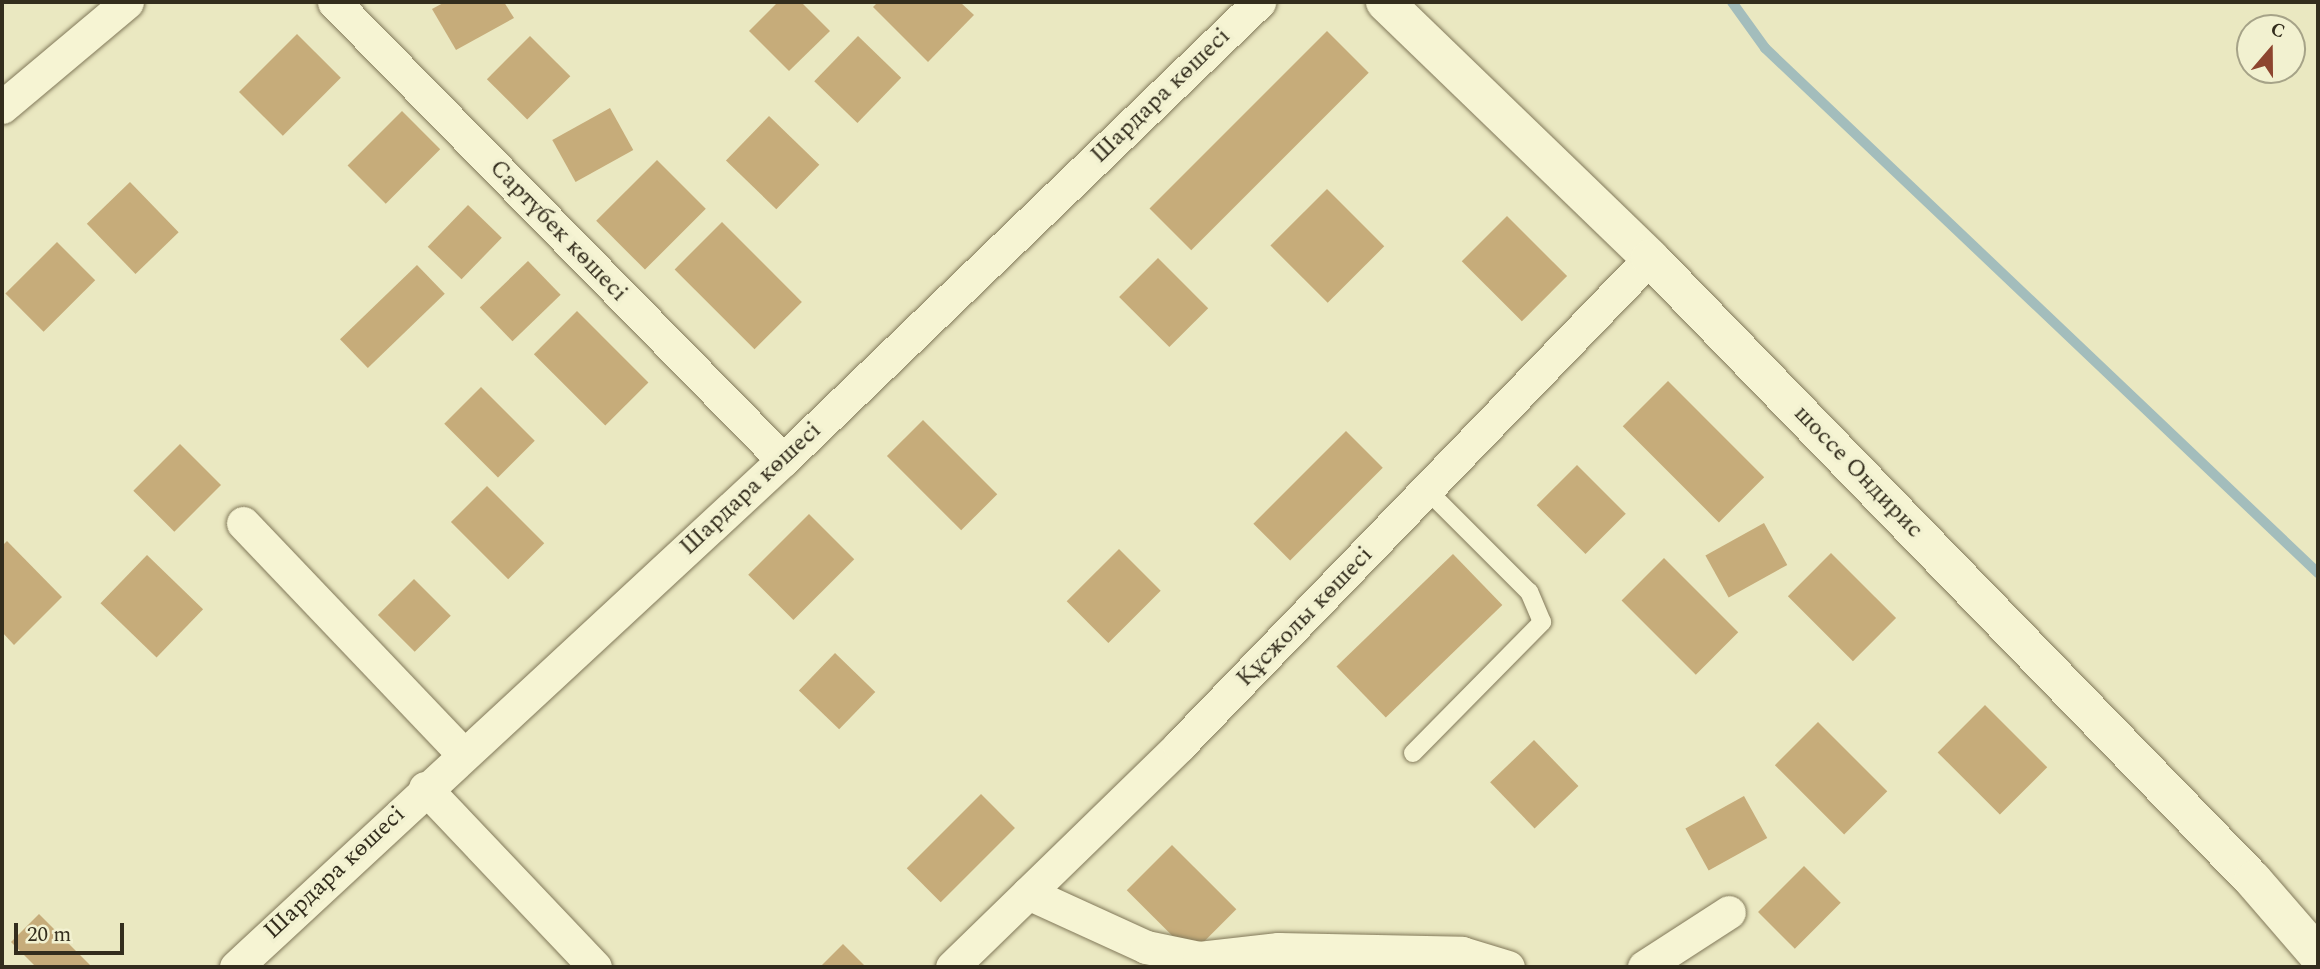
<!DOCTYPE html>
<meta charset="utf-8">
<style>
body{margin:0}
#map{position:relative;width:2320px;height:969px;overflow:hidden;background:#eae8c1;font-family:Spectral,serif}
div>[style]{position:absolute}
.stream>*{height:10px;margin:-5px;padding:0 5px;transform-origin:5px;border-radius:5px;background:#a3bdbc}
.building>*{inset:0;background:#c6ac7a;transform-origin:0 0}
.roads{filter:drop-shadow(0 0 2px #82795a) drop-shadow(0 0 2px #82795a)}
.service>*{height:18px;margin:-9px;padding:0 9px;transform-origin:9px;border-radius:9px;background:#f6f4d3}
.minor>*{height:33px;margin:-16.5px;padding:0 16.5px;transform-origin:16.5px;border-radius:16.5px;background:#f6f4d3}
.secondary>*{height:38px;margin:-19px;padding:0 19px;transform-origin:19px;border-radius:19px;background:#f6f4d3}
span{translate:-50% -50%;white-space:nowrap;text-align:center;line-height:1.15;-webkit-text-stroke:7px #f2f1d0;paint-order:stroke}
.street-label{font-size:24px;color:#332d1d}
.frame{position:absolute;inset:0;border:4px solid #332d1d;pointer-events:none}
.north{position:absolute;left:2236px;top:14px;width:70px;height:70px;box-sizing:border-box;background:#f2f1d0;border:2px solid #a6a388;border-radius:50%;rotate:20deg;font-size:19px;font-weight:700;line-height:28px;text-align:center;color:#332d1d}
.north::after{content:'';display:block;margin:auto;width:24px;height:32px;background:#8d452f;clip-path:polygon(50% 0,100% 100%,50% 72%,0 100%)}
.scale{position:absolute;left:14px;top:923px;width:110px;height:32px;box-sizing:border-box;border:4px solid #332d1d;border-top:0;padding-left:9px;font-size:21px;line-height:24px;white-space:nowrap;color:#332d1d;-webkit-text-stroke:5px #f2f1d0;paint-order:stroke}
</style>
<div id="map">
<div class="stream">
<div style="left:1732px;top:2px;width:57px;rotate:54.3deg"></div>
<div style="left:1765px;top:48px;width:763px;rotate:43.51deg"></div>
</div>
<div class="building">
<div style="clip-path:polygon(445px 2px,504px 2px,514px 18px,456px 50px,432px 9px)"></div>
<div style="clip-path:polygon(778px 2px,801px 2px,830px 31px,789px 71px,749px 31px)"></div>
<div style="clip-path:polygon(878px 2px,960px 2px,974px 15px,928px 62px,873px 7px)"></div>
<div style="left:1327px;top:31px;width:59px;height:251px;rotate:45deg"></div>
<div style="left:297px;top:34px;width:62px;height:82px;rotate:45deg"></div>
<div style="left:530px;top:36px;width:57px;height:61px;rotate:45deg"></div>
<div style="left:858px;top:36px;width:60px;height:63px;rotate:44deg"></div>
<div style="left:610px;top:108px;width:48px;height:66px;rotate:61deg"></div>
<div style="left:402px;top:111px;width:54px;height:77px;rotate:45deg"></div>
<div style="left:769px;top:116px;width:70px;height:62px;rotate:44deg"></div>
<div style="left:657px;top:160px;width:69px;height:86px;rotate:45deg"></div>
<div style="left:130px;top:182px;width:70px;height:60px;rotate:46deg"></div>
<div style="left:1327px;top:189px;width:81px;height:80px;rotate:45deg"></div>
<div style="left:468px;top:205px;width:47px;height:58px;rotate:44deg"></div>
<div style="left:1507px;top:216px;width:85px;height:64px;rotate:45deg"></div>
<div style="left:722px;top:222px;width:113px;height:67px;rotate:45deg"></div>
<div style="left:57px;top:242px;width:54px;height:73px;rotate:45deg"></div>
<div style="left:1158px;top:258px;width:71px;height:55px;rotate:45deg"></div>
<div style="left:528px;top:261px;width:47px;height:67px;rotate:46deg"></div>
<div style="left:417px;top:265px;width:40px;height:107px;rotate:46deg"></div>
<div style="left:577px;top:311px;width:101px;height:61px;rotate:45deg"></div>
<div style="left:1668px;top:381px;width:136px;height:64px;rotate:45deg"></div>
<div style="left:481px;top:387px;width:76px;height:52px;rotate:45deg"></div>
<div style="left:923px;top:420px;width:105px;height:51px;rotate:45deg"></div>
<div style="left:1346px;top:431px;width:52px;height:131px;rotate:45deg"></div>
<div style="left:180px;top:444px;width:58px;height:66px;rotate:45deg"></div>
<div style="left:1577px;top:465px;width:69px;height:57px;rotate:45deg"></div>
<div style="left:487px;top:486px;width:81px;height:51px;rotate:45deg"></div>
<div style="left:809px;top:514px;width:64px;height:86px;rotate:45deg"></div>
<div style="left:1764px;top:523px;width:48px;height:67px;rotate:61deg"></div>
<div style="clip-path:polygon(7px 541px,62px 597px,14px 645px,2px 632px,2px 546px)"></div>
<div style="left:1119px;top:549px;width:59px;height:74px;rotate:45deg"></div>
<div style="left:1831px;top:553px;width:92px;height:61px;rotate:45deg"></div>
<div style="left:1453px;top:554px;width:71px;height:162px;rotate:46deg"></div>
<div style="left:147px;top:555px;width:78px;height:67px;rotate:44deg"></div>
<div style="left:1664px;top:558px;width:105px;height:60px;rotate:45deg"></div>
<div style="left:414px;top:579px;width:52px;height:51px;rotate:45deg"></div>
<div style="left:835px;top:653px;width:56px;height:52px;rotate:44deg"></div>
<div style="left:1985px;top:705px;width:88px;height:67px;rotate:45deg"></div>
<div style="left:1818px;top:722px;width:98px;height:61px;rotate:45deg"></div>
<div style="left:1534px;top:740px;width:64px;height:61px;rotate:46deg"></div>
<div style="left:981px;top:794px;width:48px;height:105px;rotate:45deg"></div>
<div style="left:1744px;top:796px;width:48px;height:67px;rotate:61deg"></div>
<div style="left:1172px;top:845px;width:91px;height:64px;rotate:45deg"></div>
<div style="left:1804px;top:866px;width:52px;height:65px;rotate:45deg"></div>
<div style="clip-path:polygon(39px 914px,92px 967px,36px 967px,11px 942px)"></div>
<div style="clip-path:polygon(843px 944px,866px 967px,820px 967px)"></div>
</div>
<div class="roads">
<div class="service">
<div style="left:1413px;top:753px;width:184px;rotate:-45.4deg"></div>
<div style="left:1542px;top:622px;width:33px;rotate:-113deg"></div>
<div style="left:1529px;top:592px;width:143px;rotate:-135deg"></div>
</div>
<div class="minor">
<div style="left:334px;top:2px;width:641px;rotate:45.57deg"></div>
<div style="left:2px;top:107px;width:163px;rotate:-40deg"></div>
<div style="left:243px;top:523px;width:318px;rotate:46.4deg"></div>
<div style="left:425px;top:788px;width:247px;rotate:46.5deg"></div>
<div style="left:1028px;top:893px;width:130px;rotate:24.6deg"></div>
<div style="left:1146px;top:947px;width:54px;rotate:11.7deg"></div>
<div style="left:1199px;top:958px;width:80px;rotate:-6.5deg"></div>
<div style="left:1278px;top:949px;width:184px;rotate:1.2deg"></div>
<div style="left:1462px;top:953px;width:48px;rotate:16.9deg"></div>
<div style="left:236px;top:967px;width:746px;rotate:-42.83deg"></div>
<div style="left:783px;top:460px;width:661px;rotate:-43.9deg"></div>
<div style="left:952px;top:967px;width:317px;rotate:-44.2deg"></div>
<div style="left:1179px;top:746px;width:678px;rotate:-46.02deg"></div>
<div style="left:1644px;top:967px;width:101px;rotate:-32.9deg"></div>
</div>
<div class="secondary">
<div style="left:1385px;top:2px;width:368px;rotate:44deg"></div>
<div style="left:1650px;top:258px;width:866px;rotate:45.89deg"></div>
<div style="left:2253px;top:880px;width:99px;rotate:49.1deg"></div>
</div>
</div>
<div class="street-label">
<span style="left:1161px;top:96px;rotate:-44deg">Шардара көшесі</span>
<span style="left:558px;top:231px;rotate:46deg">Сартүбек көшесі</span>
<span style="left:1858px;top:472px;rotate:46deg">шоссе Ондирис</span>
<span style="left:751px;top:489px;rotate:-43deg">Шардара көшесі</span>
<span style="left:1305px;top:617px;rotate:-46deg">Құсжолы көшесі</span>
<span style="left:335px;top:873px;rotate:-43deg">Шардара көшесі</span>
</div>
<div class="frame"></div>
<div class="north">С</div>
<div class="scale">20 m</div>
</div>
